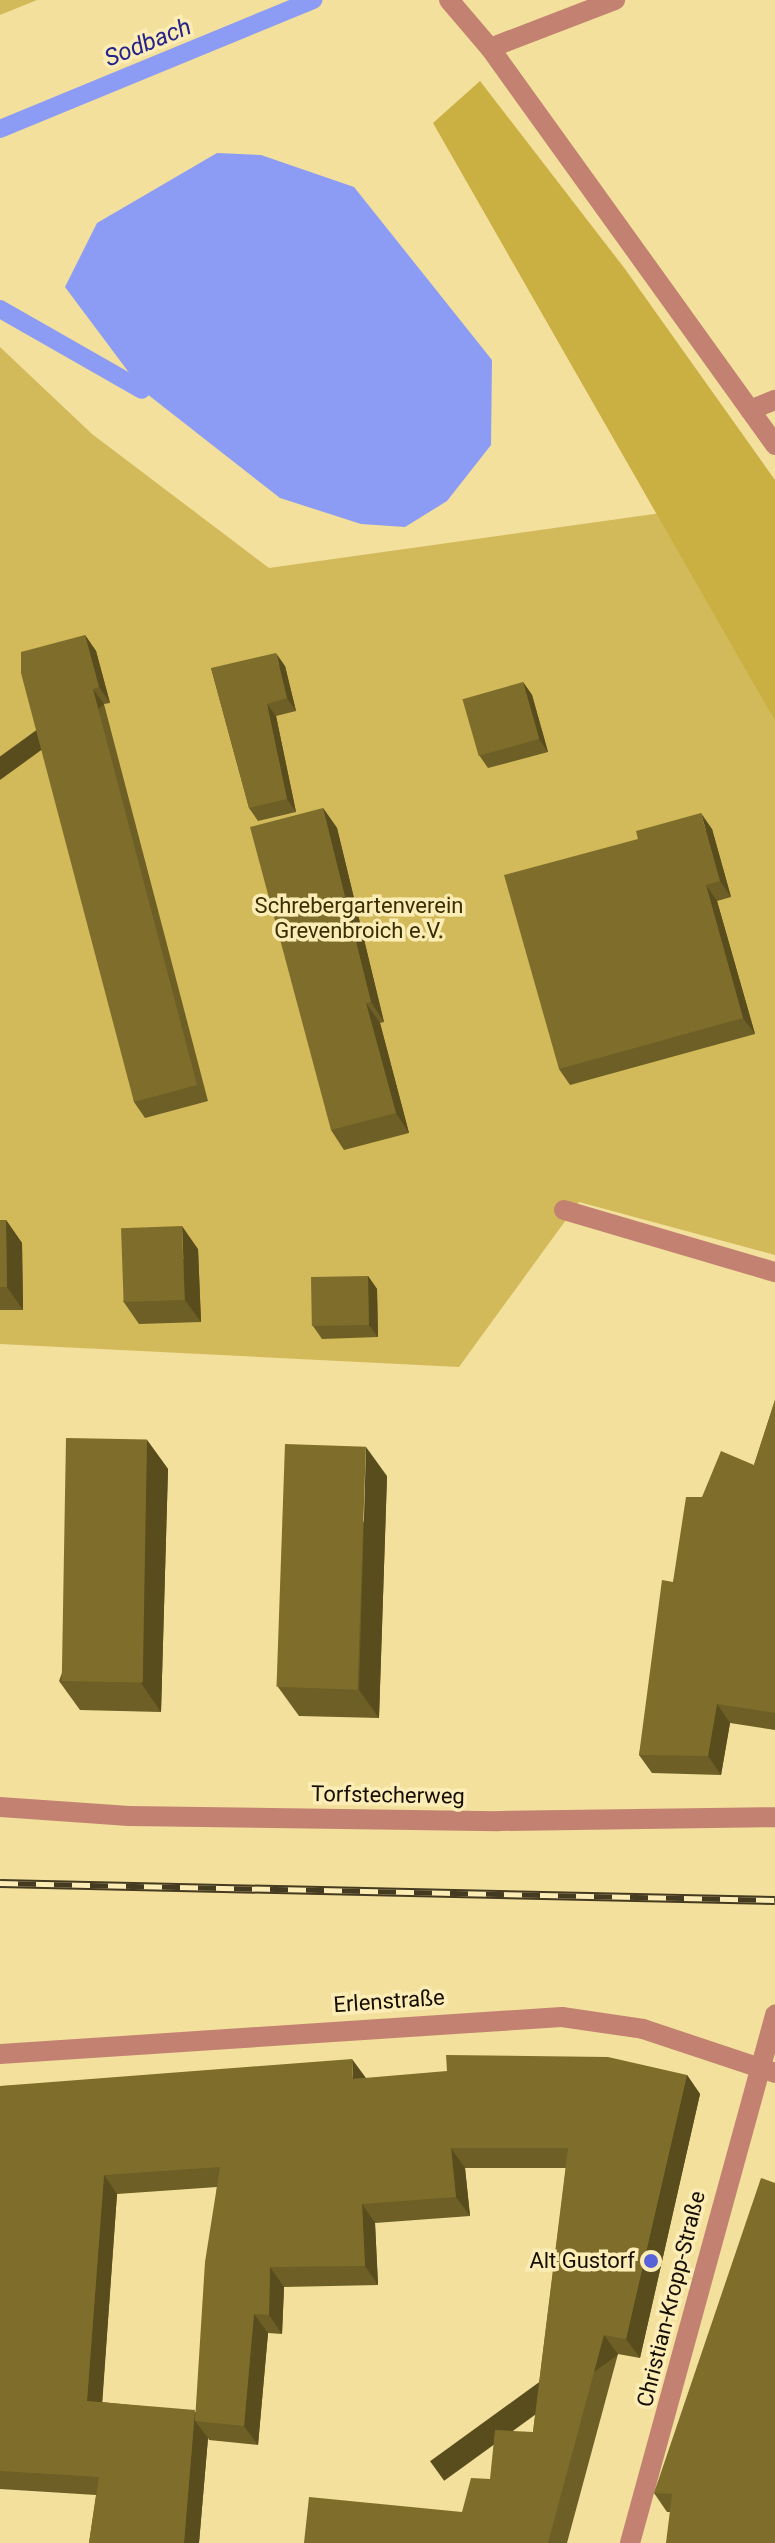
<!DOCTYPE html>
<meta charset="utf-8">
<style>
body{margin:0}
#map{position:relative;width:775px;height:2543px;overflow:hidden;background:#f2e09c;font-family:Roboto,sans-serif}
div>[style]{position:absolute}
.green>*{inset:0;background:#d2ba5b}
.forest>*{inset:0;background:#caaf42}
.water>*{inset:0;background:#8c9cf4}
.stream>*{height:18px;margin:-9px;padding:0 9px;transform-origin:9px;border-radius:9px;background:#8c9cf4}
.service>*{height:20px;margin:-10px;padding:0 10px;transform-origin:10px;border-radius:10px;background:#c38271}
.minor>*{height:20px;margin:-10px;padding:0 10px;transform-origin:10px;border-radius:10px;background:#c38271}
.rail>*{height:9px;margin-top:-4.5px;transform-origin:0;background:repeating-linear-gradient(90deg,#fcedb7 0 18px,#453b21 0 36px);box-sizing:border-box;border-block:2px solid #453b21}
.wall>*{inset:0;background:#6d5f25}
.shaded-wall>*{inset:0;background:#594d1e;transform-origin:0 0}
.building>*{inset:0;background:#7f6e2b;transform-origin:0 0}
.dots>*{width:22px;height:22px;translate:-50% -50%;box-sizing:border-box;border:4px solid #fcedb7;border-radius:50%}
span{translate:-50% -50%;white-space:nowrap;text-align:center;line-height:1.15;-webkit-text-stroke:7px #fcedb7;paint-order:stroke}
.park-label{font-size:22px;color:#392e00}
.street-label{font-size:22px;color:#160f00}
.poi-label{font-size:22px;color:#160f00}
.right{translate:-100% -50%;text-align:right}
.water-label{font-size:24px;color:#262488;font-style:italic}
</style>
<div id="map">
<div class="green">
<div style="clip-path:polygon(0 0,37px 0,0 15px)"></div>
<div style="clip-path:polygon(0 347px,92px 434px,269px 568px,661px 513px,775px 721px,775px 1255px,579px 1202px,459px 1367px,0 1344px)"></div>
</div>
<div class="forest">
<div style="clip-path:polygon(480px 81px,625px 269px,775px 480px,775px 721px,433px 123px)"></div>
</div>
<div class="water">
<div style="clip-path:polygon(217px 153px,261px 155px,354px 187px,492px 360px,491px 445px,447px 501px,405px 527px,361px 524px,280px 498px,142px 390px,65px 287px,97px 223px)"></div>
</div>
<div class="stream">
<div style="left:0;top:129px;width:339px;rotate:-22.4deg"></div>
<div style="left:0;top:309px;width:163px;rotate:29.7deg"></div>
</div>
<div class="service">
<div style="left:490px;top:48px;width:134px;rotate:-21deg"></div>
<div style="left:750px;top:410px;width:27px;rotate:-22deg"></div>
<div style="left:564px;top:1210px;width:220px;rotate:16.4deg"></div>
<div style="left:0;top:1807px;width:129px;rotate:4deg"></div>
<div style="left:129px;top:1816px;width:370px;rotate:0.8deg"></div>
<div style="left:499px;top:1821px;width:276px;rotate:-0.8deg"></div>
</div>
<div class="minor">
<div style="left:449px;top:0;width:63px;rotate:49.5deg"></div>
<div style="left:490px;top:48px;width:489px;rotate:54.3deg"></div>
<div style="left:0;top:2054px;width:563px;rotate:-3.77deg"></div>
<div style="left:562px;top:2017px;width:82px;rotate:8.4deg"></div>
<div style="left:643px;top:2029px;width:139px;rotate:18.4deg"></div>
<div style="left:630px;top:2543px;width:548px;rotate:-74.64deg"></div>
</div>
<div class="rail">
<div style="left:0;top:1883px;width:775px;rotate:1.26deg"></div>
</div>
<div class="wall">
<div style="clip-path:polygon(85px 635px,96px 651px,110px 703px,104px 704px,208px 1101px,145px 1118px,134px 1102px)"></div>
<div style="clip-path:polygon(285px 666px,296px 711px,276px 716px,296px 812px,258px 821px,249px 808px,211px 668px)"></div>
<div style="clip-path:polygon(523px 682px,532px 695px,548px 752px,488px 768px,479px 755px)"></div>
<div style="clip-path:polygon(323px 808px,337px 828px,384px 1022px,380px 1023px,409px 1133px,344px 1150px,331px 1130px)"></div>
<div style="clip-path:polygon(712px 829px,731px 897px,717px 901px,755px 1034px,570px 1085px,559px 1069px,638px 839px)"></div>
<div style="clip-path:polygon(0 1220px,6px 1220px,22px 1243px,23px 1310px,0 1310px)"></div>
<div style="clip-path:polygon(198px 1249px,201px 1322px,139px 1324px,123px 1301px)"></div>
<div style="clip-path:polygon(368px 1276px,377px 1289px,378px 1337px,322px 1339px,313px 1326px)"></div>
<div style="clip-path:polygon(775px 1400px,775px 1730px,730px 1723px,721px 1775px,652px 1773px,639px 1755px,673px 1582px,702px 1497px,754px 1465px)"></div>
<div style="clip-path:polygon(147px 1440px,168px 1469px,161px 1712px,80px 1710px,59px 1681px)"></div>
<div style="clip-path:polygon(387px 1476px,379px 1718px,299px 1716px,278px 1687px)"></div>
<div style="clip-path:polygon(evenodd,687px 2075px,700px 2094px,640px 2358px,618px 2354px,567px 2543px,304px 2543px,462px 2512px,533px 2432px,566px 2168px,465px 2168px,470px 2216px,375px 2223px,378px 2285px,284px 2287px,282px 2334px,268px 2333px,258px 2445px,209px 2440px,208px 2438px,199px 2543px,89px 2543px,96px 2495px,0 2489px,0 2086px,366px 2078px,687px 2075px,217px 2187px,196px 2412px,102px 2402px,117px 2194px,217px 2187px)"></div>
<div style="clip-path:polygon(775px 2183px,670px 2512px,667px 2512px,654px 2493px)"></div>
</div>
<div class="shaded-wall">
<div style="clip-path:polygon(85px 635px,96px 651px,110px 703px,99px 687px)"></div>
<div style="clip-path:polygon(276px 653px,285px 666px,296px 711px,287px 698px)"></div>
<div style="clip-path:polygon(523px 682px,532px 695px,548px 752px,539px 739px)"></div>
<div style="left:93px;top:689px;width:19px;height:409px;rotate:54deg"></div>
<div style="clip-path:polygon(267px 704px,276px 716px,296px 812px,287px 799px)"></div>
<div style="clip-path:polygon(323px 808px,337px 828px,384px 1022px,371px 1002px)"></div>
<div style="clip-path:polygon(701px 813px,712px 829px,731px 897px,720px 881px)"></div>
<div style="clip-path:polygon(706px 885px,717px 901px,755px 1034px,743px 1018px)"></div>
<div style="clip-path:polygon(366px 1003px,380px 1023px,409px 1133px,396px 1113px)"></div>
<div style="clip-path:polygon(6px 1220px,22px 1243px,23px 1310px,7px 1287px)"></div>
<div style="clip-path:polygon(182px 1226px,198px 1249px,201px 1322px,185px 1300px)"></div>
<div style="clip-path:polygon(368px 1276px,377px 1289px,378px 1337px,369px 1325px)"></div>
<div style="clip-path:polygon(147px 1440px,168px 1469px,161px 1712px,141px 1683px)"></div>
<div style="clip-path:polygon(366px 1447px,387px 1476px,379px 1718px,359px 1690px)"></div>
<div style="clip-path:polygon(717px 1704px,730px 1723px,721px 1775px,708px 1756px)"></div>
<div style="clip-path:polygon(352px 2059px,366px 2078px,353px 2079px)"></div>
<div style="clip-path:polygon(687px 2075px,700px 2094px,640px 2358px,626px 2339px)"></div>
<div style="clip-path:polygon(451px 2148px,465px 2168px,470px 2216px,456px 2197px)"></div>
<div style="clip-path:polygon(104px 2175px,117px 2194px,101px 2420px,87px 2401px)"></div>
<div style="clip-path:polygon(362px 2204px,375px 2223px,378px 2285px,365px 2266px)"></div>
<div style="clip-path:polygon(270px 2267px,284px 2287px,282px 2334px,269px 2315px)"></div>
<div style="clip-path:polygon(254px 2314px,268px 2333px,258px 2445px,244px 2426px)"></div>
<div style="left:604px;top:2335px;width:24px;height:215px;rotate:54deg"></div>
<div style="clip-path:polygon(195px 2410px,195px 2421px,208px 2438px,199px 2543px,184px 2543px)"></div>
</div>
<div class="building">
<div style="clip-path:polygon(85px 635px,99px 687px,93px 689px,197px 1085px,134px 1102px,21px 673px,21px 652px)"></div>
<div style="clip-path:polygon(276px 653px,287px 698px,267px 704px,287px 799px,249px 808px,211px 668px)"></div>
<div style="left:523px;top:682px;width:59px;height:63px;rotate:74deg"></div>
<div style="clip-path:polygon(323px 808px,371px 1002px,366px 1003px,396px 1113px,331px 1130px,250px 827px)"></div>
<div style="clip-path:polygon(701px 813px,720px 881px,706px 885px,743px 1018px,559px 1069px,504px 875px,638px 839px,636px 831px)"></div>
<div style="clip-path:polygon(0 1220px,6px 1220px,7px 1287px,0 1287px)"></div>
<div style="left:182px;top:1226px;width:74px;height:61px;rotate:88deg"></div>
<div style="left:368px;top:1276px;width:49px;height:57px;rotate:89deg"></div>
<div style="clip-path:polygon(775px 1400px,775px 1713px,717px 1704px,708px 1756px,639px 1755px,662px 1580px,673px 1582px,686px 1497px,702px 1497px,721px 1451px,754px 1465px)"></div>
<div style="left:66px;top:1438px;width:81px;height:243px;rotate:1deg"></div>
<div style="left:285px;top:1444px;width:81px;height:243px;rotate:2deg"></div>
<div style="clip-path:polygon(446px 2055px,608px 2057px,687px 2075px,626px 2339px,604px 2335px,548px 2543px,304px 2543px,309px 2497px,462px 2512px,471px 2478px,490px 2479px,495px 2430px,533px 2432px,568px 2148px,451px 2148px,456px 2197px,362px 2204px,365px 2266px,270px 2267px,269px 2315px,254px 2314px,244px 2426px,195px 2421px,205px 2262px,220px 2167px,104px 2175px,87px 2401px,195px 2410px,184px 2543px,89px 2543px,99px 2477px,0 2471px,0 2086px,352px 2059px,353px 2079px,447px 2071px)"></div>
<div style="clip-path:polygon(761px 2178px,775px 2183px,775px 2543px,666px 2543px,672px 2494px,654px 2493px)"></div>
</div>
<div class="dots">
<div style="left:651px;top:2261px;background:#5863da"></div>
</div>
<div class="park-label">
<span style="left:359px;top:918px">Schrebergartenverein<br>Grevenbroich e.V.</span>
</div>
<div class="street-label">
<span style="left:388px;top:1795px;rotate:1deg">Torfstecherweg</span>
<span style="left:389px;top:2001px;rotate:-4deg">Erlenstraße</span>
<span style="left:671px;top:2299px;rotate:-76deg">Christian-Kropp-Straße</span>
</div>
<div class="poi-label">
<span class="right" style="left:635px;top:2261px">Alt Gustorf</span>
</div>
<div class="water-label">
<span style="left:148px;top:43px;rotate:-22deg">Sodbach</span>
</div>
</div>
